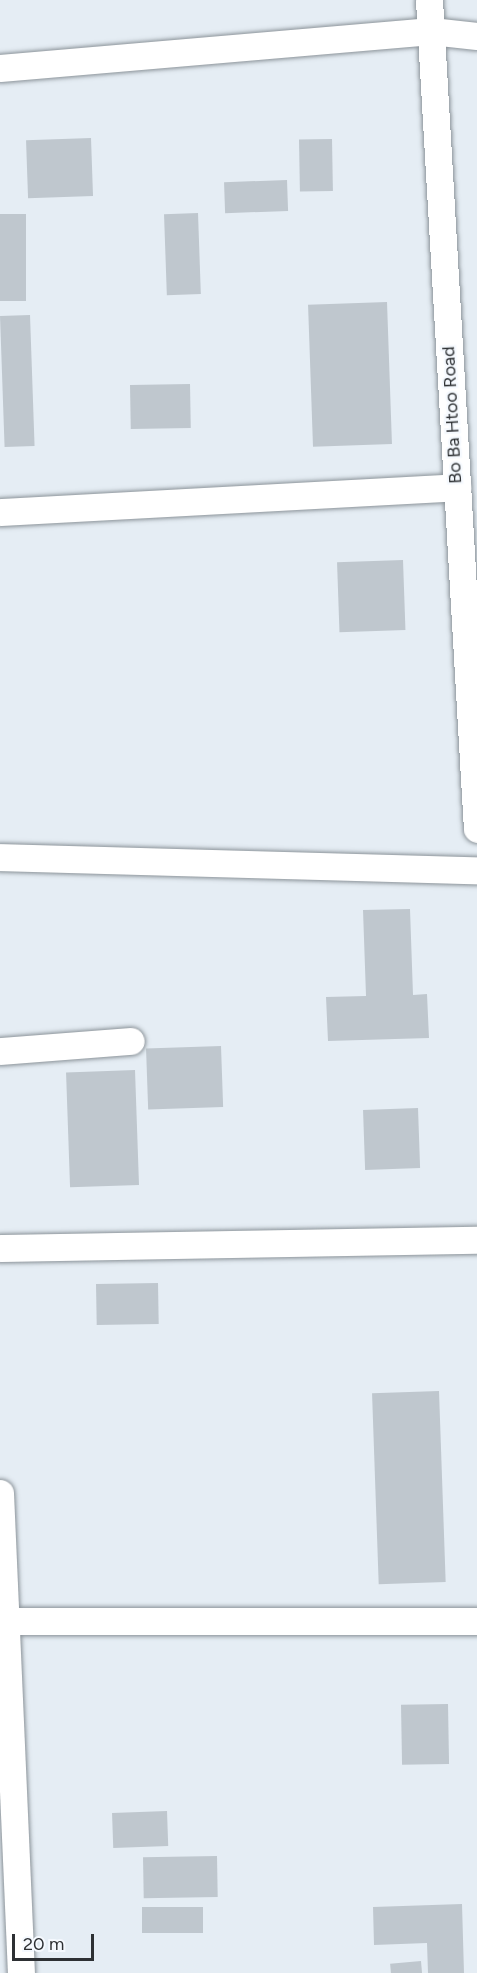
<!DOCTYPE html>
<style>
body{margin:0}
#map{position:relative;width:477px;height:1973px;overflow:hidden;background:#e5edf4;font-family:Figtree,sans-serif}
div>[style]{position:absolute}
.building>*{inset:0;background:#bfc7ce;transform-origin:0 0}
.roads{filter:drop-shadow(0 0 2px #8c949a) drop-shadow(0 0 2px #8c949a)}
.minor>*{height:27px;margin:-13.5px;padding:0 13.5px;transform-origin:13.5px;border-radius:13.5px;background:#fff}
span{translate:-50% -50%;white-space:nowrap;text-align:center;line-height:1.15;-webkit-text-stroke:4.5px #f5f9fe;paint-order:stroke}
.street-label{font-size:18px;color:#2d3033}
.scale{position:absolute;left:12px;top:1934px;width:82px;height:27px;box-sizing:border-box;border:3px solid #2d3033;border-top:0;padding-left:8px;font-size:18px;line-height:21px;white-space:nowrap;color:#2d3033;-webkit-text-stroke:4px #f5f9fe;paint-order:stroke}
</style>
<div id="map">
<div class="building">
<div style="left:91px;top:138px;width:58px;height:65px;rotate:88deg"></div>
<div style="left:332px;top:139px;width:52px;height:33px;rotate:89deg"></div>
<div style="left:287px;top:180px;width:31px;height:63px;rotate:88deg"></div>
<div style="left:198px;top:213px;width:81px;height:34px;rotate:88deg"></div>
<div style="left:0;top:214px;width:26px;height:87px"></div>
<div style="left:387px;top:302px;width:142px;height:79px;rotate:88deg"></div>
<div style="left:30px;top:315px;width:131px;height:30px;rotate:88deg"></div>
<div style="left:190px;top:384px;width:44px;height:60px;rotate:89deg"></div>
<div style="left:403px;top:560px;width:70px;height:66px;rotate:88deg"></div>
<div style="clip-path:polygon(410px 909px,413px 995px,427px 994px,429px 1038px,328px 1041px,326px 997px,366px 996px,363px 910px)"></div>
<div style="left:221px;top:1046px;width:61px;height:75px;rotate:88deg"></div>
<div style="left:135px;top:1070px;width:115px;height:69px;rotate:88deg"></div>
<div style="left:418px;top:1108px;width:60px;height:55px;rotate:88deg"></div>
<div style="left:158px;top:1283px;width:41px;height:62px;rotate:89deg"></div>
<div style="left:439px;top:1391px;width:191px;height:67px;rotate:88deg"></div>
<div style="left:448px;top:1704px;width:60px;height:47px;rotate:89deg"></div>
<div style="left:167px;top:1811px;width:35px;height:55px;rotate:88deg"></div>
<div style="left:217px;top:1856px;width:41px;height:74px;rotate:89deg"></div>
<div style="clip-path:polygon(462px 1904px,464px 1973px,428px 1973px,427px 1943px,374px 1945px,373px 1907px)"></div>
<div style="left:203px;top:1907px;width:26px;height:61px;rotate:90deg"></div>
<div style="left:421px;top:1961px;width:12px;height:31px;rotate:85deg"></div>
</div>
<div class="roads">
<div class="minor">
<div style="left:429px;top:0;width:830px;rotate:86.69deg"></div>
<div style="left:0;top:68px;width:433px;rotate:-4.9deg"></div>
<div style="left:431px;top:31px;width:46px;rotate:6.2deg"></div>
<div style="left:0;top:512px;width:458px;rotate:-3.1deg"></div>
<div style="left:0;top:857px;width:477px;rotate:1.6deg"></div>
<div style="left:0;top:1051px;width:131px;rotate:-4.4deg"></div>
<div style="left:0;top:1248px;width:477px;rotate:-1deg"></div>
<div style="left:0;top:1493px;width:480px;rotate:87.5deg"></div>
<div style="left:5px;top:1621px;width:472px"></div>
</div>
</div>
<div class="street-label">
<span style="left:452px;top:415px;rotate:-93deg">Bo Ba Htoo Road</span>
</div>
<div class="scale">20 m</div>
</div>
